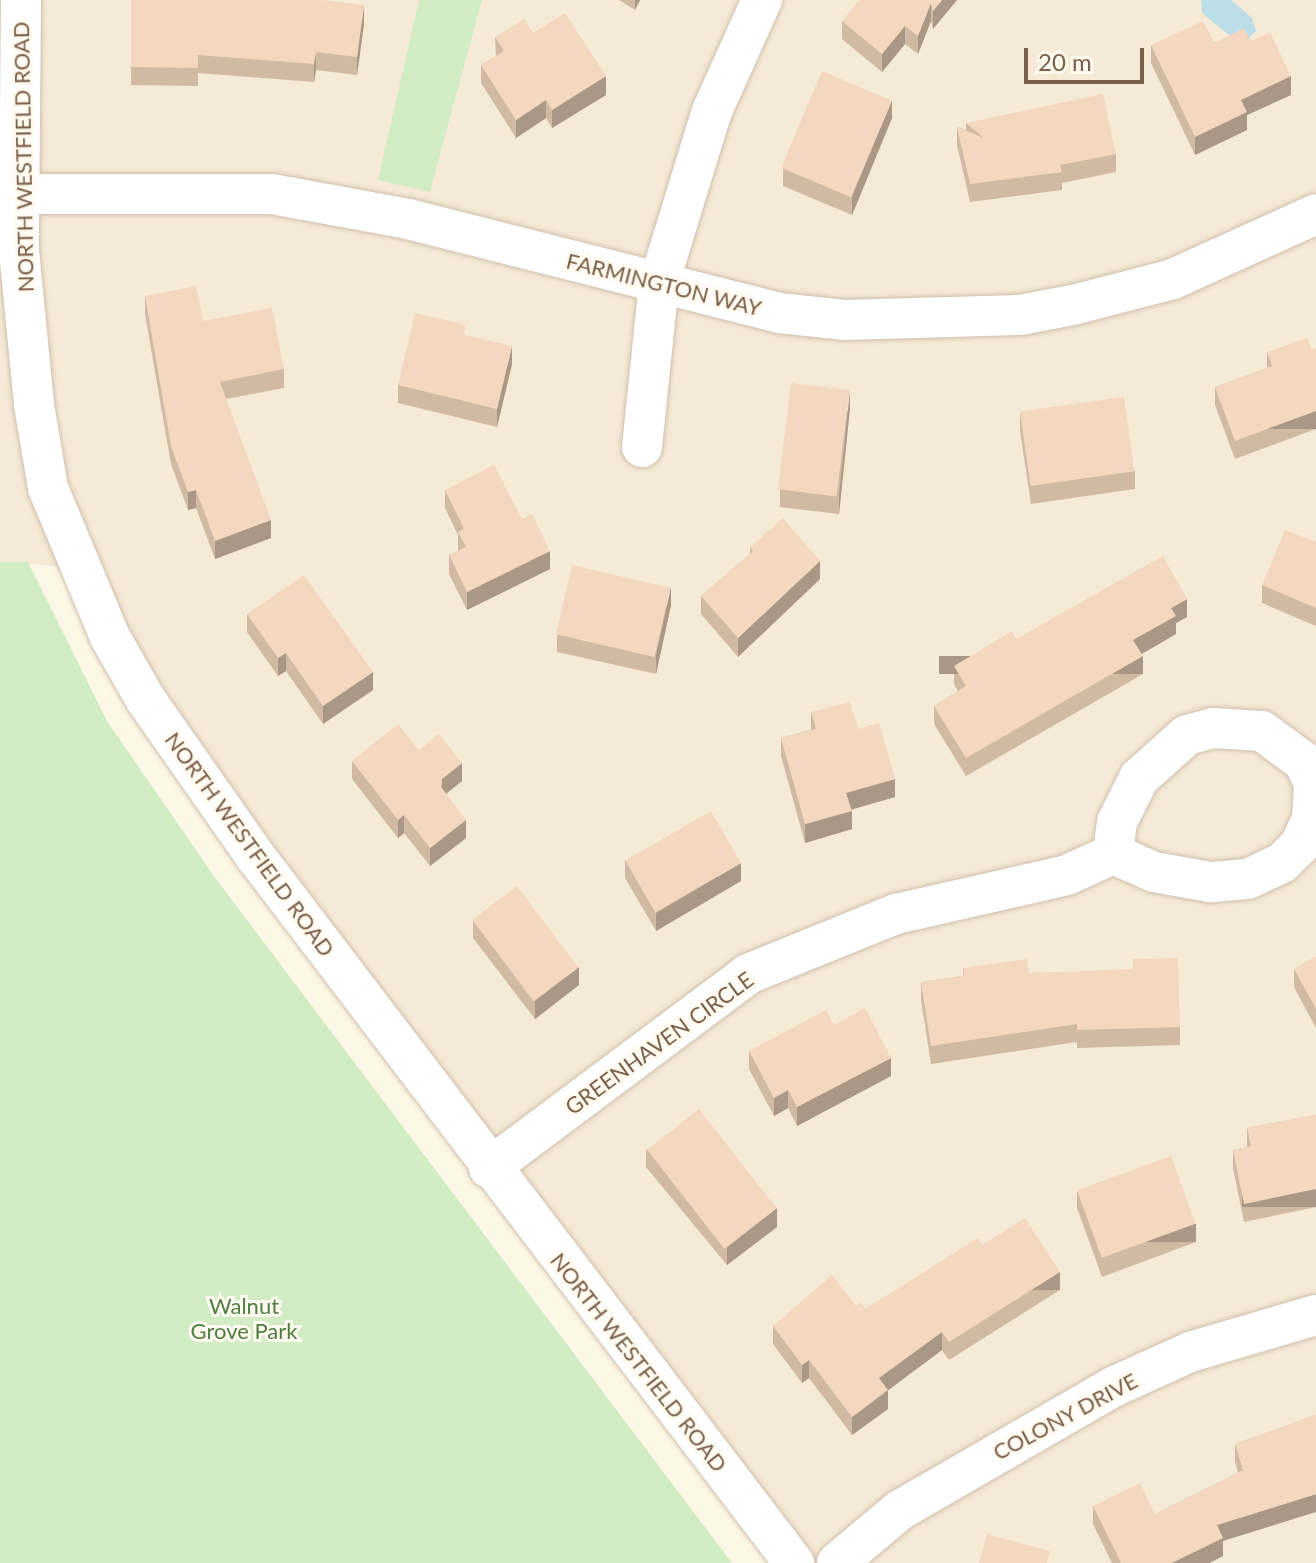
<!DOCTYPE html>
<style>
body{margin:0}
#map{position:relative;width:1316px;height:1563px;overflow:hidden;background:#fdf7e8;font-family:Lato,sans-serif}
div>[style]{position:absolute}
.residential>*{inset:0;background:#f5ead6}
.green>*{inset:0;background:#d2ecc6}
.water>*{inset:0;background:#bbdee8}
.roads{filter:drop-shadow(0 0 2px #d0bfad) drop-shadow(0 0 2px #d0bfad)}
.street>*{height:40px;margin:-20px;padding:0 20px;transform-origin:20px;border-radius:20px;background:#fff}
.wall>*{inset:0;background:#d1baa4}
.shaded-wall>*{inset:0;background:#aa9786;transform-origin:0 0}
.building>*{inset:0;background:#f3d8bf;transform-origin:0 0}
span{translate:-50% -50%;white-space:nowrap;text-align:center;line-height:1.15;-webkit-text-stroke:6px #fffaef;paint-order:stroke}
.street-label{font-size:22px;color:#795f4b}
.park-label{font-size:22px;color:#4f7f42}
.scale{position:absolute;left:1024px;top:48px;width:120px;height:36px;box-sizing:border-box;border:4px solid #795f4b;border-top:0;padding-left:10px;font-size:24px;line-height:28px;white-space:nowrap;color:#795f4b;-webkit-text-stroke:6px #fffaef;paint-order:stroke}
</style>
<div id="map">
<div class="residential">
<div style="clip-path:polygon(0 0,1316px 0,1316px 1563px,794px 1563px,489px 1168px,77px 568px,0 562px)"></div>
</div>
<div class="green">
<div style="clip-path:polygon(419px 0,482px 0,430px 192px,378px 180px)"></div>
<div style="clip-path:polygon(0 562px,28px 562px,107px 721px,216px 879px,732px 1563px,0 1563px)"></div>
</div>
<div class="water">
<div style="clip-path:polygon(1201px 0,1231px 0,1252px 18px,1256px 31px,1248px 39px,1229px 35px,1202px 13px)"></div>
</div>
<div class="roads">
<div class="street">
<div style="left:21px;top:0;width:251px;rotate:90.5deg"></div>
<div style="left:19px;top:251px;width:155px;rotate:84.4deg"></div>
<div style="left:34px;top:405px;width:84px;rotate:80.4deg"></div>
<div style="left:48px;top:488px;width:161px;rotate:67.4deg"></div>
<div style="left:110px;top:637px;width:73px;rotate:60.3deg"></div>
<div style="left:146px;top:700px;width:192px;rotate:55deg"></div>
<div style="left:256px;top:857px;width:888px;rotate:52.69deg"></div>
<div style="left:0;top:194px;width:272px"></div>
<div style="left:272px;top:194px;width:138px;rotate:10.4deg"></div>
<div style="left:408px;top:219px;width:383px;rotate:14.2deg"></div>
<div style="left:779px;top:313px;width:65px;rotate:6.1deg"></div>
<div style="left:844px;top:320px;width:176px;rotate:-1.6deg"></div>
<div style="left:1020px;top:315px;width:58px;rotate:-10.9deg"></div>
<div style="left:1077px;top:304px;width:99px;rotate:-14.6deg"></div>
<div style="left:1173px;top:279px;width:157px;rotate:-24.4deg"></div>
<div style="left:642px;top:447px;width:165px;rotate:-84.1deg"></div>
<div style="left:659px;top:283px;width:180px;rotate:-72.9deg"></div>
<div style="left:712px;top:111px;width:122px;rotate:-65.8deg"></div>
<div style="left:1213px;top:728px;width:49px;rotate:3.5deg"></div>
<div style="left:1262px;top:731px;width:52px;rotate:36.4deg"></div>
<div style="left:1304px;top:762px;width:23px;rotate:65deg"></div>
<div style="left:1314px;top:783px;width:36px;rotate:93deg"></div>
<div style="left:1312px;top:819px;width:29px;rotate:115deg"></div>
<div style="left:1300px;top:845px;width:25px;rotate:135deg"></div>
<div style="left:1282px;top:863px;width:38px;rotate:155deg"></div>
<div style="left:1247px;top:879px;width:37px;rotate:175deg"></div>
<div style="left:1210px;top:882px;width:57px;rotate:-169.9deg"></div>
<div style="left:1154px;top:872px;width:45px;rotate:-156.3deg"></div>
<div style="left:1113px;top:854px;width:32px;rotate:-83deg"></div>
<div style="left:1117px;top:822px;width:49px;rotate:-63.4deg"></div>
<div style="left:1139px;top:778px;width:64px;rotate:-41.9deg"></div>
<div style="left:1187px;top:735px;width:27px;rotate:-15deg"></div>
<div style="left:489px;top:1168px;width:324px;rotate:-36.8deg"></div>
<div style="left:748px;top:974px;width:160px;rotate:-22.1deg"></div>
<div style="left:896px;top:914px;width:175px;rotate:-12.8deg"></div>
<div style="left:1067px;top:875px;width:51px;rotate:-24.5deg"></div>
<div style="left:837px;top:1563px;width:82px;rotate:-40.1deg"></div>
<div style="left:900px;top:1510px;width:246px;rotate:-30deg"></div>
<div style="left:1113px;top:1387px;width:85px;rotate:-24.4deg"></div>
<div style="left:1190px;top:1352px;width:131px;rotate:-16.4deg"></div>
</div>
</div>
<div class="wall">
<div style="clip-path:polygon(131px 0,364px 24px,357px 75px,316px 70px,314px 82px,198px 73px,198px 86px,131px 85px)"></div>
<div style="clip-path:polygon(619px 0,640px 0,635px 10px)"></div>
<div style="clip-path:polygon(957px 0,933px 29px,931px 21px,918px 54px,905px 44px,882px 72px,842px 39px,842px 21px)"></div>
<div style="clip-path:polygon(533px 33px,606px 95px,552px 128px,546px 118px,516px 138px,481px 83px,481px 65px,496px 56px,495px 37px)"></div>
<div style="clip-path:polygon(1251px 41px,1291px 95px,1247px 115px,1247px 130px,1195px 155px,1151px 63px,1151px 45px)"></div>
<div style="clip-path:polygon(892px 118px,852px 215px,783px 186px,783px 168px)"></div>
<div style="clip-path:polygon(966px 123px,1116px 154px,1116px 172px,1062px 183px,1062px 190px,970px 202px,957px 145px,957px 127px,966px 130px)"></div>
<div style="clip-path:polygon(145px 296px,203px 321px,284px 369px,284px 388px,226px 399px,271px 538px,215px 559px,196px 508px,188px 510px,171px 464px,145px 314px)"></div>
<div style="clip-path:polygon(1316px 348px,1316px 429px,1235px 459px,1215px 405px,1215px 387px,1267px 368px,1267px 352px,1312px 350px)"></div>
<div style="clip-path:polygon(512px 364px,497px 427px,398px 403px,398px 385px)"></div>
<div style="clip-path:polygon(850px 408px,839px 514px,780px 507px,780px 489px)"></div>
<div style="clip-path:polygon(1020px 413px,1135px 471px,1135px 489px,1031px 504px,1020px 431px)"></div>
<div style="clip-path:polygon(445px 490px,522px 519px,550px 569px,467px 610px,449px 574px,449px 555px,458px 551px,458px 535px,445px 508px)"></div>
<div style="clip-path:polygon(1316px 542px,1316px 626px,1262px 603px,1262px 585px)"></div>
<div style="clip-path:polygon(750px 547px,820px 579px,738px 657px,701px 614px,701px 596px,750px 554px)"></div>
<div style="clip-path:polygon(671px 605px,656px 674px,557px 652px,557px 634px)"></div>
<div style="clip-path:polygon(247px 614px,373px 690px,323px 724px,286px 671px,278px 676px,247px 632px)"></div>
<div style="clip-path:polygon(1187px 617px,1176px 623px,1176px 634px,1141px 654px,1143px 674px,966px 776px,934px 724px,934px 706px,958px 691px,954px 684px,954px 666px,1016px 639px)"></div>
<div style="clip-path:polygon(811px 712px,858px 729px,895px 797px,851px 810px,852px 829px,805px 843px,781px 756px,781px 738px,811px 730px)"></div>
<div style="clip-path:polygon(419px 750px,462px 781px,446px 794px,466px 838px,430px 866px,404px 833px,398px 838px,352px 779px,352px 761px)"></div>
<div style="clip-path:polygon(625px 860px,741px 881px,656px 931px,625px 878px)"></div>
<div style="clip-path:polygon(473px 920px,579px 985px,535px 1019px,473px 938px)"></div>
<div style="clip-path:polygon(1316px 957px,1316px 1028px,1294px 987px,1294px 969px)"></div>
<div style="clip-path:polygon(963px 968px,1029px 973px,1180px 1027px,1180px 1045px,1077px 1048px,1077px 1042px,931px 1064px,921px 1000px,921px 982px,963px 976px)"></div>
<div style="clip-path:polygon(749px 1051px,891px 1076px,797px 1126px,788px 1108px,774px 1116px,749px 1069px)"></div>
<div style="clip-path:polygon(1316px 1115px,1316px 1207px,1244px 1222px,1233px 1168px,1233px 1150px,1247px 1147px,1247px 1128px)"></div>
<div style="clip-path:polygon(646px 1149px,777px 1227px,727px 1265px,646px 1167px)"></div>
<div style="clip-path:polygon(1077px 1190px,1196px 1242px,1102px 1277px,1077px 1208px)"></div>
<div style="clip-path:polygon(982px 1245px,1060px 1290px,949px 1360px,942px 1350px,888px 1390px,888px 1409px,852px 1435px,809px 1378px,802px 1383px,773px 1344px,773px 1326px,856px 1306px,865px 1309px)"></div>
<div style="clip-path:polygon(1316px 1415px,1223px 1541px,1223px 1556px,1209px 1563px,1112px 1563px,1093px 1524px,1093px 1506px,1155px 1514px,1238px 1473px,1235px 1462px,1235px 1444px)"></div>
</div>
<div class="shaded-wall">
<div style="clip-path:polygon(635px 0,640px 0,635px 10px)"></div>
<div style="clip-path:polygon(942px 0,957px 0,933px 29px,933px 11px)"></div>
<div style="clip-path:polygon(931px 3px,931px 21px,918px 54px,918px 36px)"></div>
<div style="clip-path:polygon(364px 5px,364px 24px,357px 75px,357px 57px)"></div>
<div style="clip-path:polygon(905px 26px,905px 44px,882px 72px,882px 54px)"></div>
<div style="clip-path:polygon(316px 52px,316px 70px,314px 82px,314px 64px)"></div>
<div style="clip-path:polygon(606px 76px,606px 95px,552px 128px,552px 110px)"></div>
<div style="clip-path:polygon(1291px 76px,1291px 95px,1247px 115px,1247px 130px,1195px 155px,1195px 137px,1241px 100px)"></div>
<div style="clip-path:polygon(546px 100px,546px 118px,516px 138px,516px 120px)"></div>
<div style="clip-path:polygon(892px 100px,892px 118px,852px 215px,852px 197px)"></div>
<div style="clip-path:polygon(512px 346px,512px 364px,497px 427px,497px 409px)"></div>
<div style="clip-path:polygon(850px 390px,850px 408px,839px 514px,839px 496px)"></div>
<div style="left:1316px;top:411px;width:18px;height:86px;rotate:90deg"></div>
<div style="clip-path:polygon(196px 490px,196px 508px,188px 510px,188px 492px)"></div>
<div style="clip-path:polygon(271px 520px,271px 538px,215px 559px,215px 541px)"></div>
<div style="clip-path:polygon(550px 551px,550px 569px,467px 610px,467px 592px)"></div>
<div style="clip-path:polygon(820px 561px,820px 579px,738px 657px,738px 638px)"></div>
<div style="clip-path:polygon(671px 587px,671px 605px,656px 674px,656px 656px)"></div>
<div style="clip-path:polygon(1187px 599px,1187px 617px,1176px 623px,1176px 634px,1133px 659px,1133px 640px,1171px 608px)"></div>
<div style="clip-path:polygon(286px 653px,286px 671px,278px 676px,278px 658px)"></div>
<div style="left:1143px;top:656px;width:18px;height:204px;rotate:90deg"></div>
<div style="clip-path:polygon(373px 672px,373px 690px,323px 724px,323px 706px)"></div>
<div style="clip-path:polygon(462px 763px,462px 781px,442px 797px,442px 779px)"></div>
<div style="clip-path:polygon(895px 779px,895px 797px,846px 811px,846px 793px)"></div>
<div style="clip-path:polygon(852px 811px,852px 829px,805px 843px,805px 824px)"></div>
<div style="clip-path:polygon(404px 815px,404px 833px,398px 838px,398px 820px)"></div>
<div style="clip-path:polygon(466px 820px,466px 838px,430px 866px,430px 848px)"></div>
<div style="clip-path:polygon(741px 863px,741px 881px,656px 931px,656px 913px)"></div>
<div style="clip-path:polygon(579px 967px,579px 985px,535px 1019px,535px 1001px)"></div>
<div style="clip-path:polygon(891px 1058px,891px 1076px,797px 1126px,797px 1107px)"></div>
<div style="clip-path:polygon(788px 1090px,788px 1108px,774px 1116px,774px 1098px)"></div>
<div style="left:1316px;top:1189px;width:18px;height:74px;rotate:90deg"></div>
<div style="clip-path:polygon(777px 1208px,777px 1227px,727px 1265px,727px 1247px)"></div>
<div style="left:1196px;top:1224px;width:18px;height:100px;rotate:90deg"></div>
<div style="left:1060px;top:1272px;width:18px;height:131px;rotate:90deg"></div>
<div style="clip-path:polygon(942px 1332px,942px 1350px,879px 1397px,879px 1378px)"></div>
<div style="clip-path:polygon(809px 1360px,809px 1378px,802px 1383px,802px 1365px)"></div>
<div style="clip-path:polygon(888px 1390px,888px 1409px,852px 1435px,852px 1417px)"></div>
<div style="clip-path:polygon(1316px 1494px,1316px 1512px,1223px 1541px,1223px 1556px,1209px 1563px,1172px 1563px,1217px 1525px)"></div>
</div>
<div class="building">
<div style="clip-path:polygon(131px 0,322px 0,364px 5px,357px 57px,316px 52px,314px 64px,198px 55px,198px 68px,131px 67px)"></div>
<div style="clip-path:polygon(859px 0,942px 0,933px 11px,931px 3px,918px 36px,905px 26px,882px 54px,842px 21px)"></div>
<div style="clip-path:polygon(565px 13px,606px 76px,552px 110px,546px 100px,516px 120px,481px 65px,504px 51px,495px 37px,524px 19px,533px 33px)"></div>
<div style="clip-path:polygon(1203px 21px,1214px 43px,1244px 28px,1251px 41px,1270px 32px,1291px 76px,1241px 100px,1247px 112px,1195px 137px,1151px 45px)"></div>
<div style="left:822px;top:71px;width:76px;height:105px;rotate:23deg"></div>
<div style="clip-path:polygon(1103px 94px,1116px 154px,1060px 165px,1062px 172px,970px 184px,957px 127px,984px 138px,966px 123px)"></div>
<div style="clip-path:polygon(196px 286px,203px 321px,272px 308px,284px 369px,220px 382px,271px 520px,215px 541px,196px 490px,188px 492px,171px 446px,145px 296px)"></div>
<div style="clip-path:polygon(415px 313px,466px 325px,464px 335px,512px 346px,497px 409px,398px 385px)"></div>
<div style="clip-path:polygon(1307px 338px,1312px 350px,1316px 348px,1316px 411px,1235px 441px,1215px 387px,1272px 366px,1267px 352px)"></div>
<div style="left:791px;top:383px;width:59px;height:107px;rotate:7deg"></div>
<div style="left:1124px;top:397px;width:75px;height:105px;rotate:82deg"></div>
<div style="clip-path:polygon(494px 465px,522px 519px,532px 514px,550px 551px,467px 592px,449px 555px,466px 547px,458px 532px,464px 529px,445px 490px)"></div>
<div style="clip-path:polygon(783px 518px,820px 561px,738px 638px,701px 596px,753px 551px,750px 547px)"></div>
<div style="clip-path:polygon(1285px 530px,1316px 542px,1316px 608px,1262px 585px)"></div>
<div style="clip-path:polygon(1163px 556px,1187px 599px,1171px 608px,1176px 616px,1133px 640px,1143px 656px,966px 758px,934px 706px,966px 686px,954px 666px,1012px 631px,1016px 639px)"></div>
<div style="left:572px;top:565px;width:101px;height:71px;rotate:13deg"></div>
<div style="clip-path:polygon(304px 575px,373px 672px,323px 706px,286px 653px,278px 658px,247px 614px)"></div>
<div style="clip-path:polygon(850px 702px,858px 729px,879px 723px,895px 779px,846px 793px,852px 811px,805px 824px,781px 738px,816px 729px,811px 712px)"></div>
<div style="clip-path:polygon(398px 724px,419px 750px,439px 734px,462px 763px,442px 779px,441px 787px,466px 820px,430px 848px,404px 815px,398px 820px,352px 761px)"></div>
<div style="left:711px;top:811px;width:60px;height:99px;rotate:60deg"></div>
<div style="left:517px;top:886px;width:102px;height:56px;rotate:53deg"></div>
<div style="clip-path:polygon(1316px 957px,1316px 1009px,1294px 969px)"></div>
<div style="clip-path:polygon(1178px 958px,1180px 1027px,1077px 1030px,1077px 1024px,931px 1046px,921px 982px,964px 976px,963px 968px,1027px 959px,1029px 973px,1133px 969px,1133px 959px)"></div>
<div style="clip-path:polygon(865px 1008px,891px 1058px,797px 1107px,788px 1090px,774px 1098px,749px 1051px,826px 1010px,834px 1025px)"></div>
<div style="left:699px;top:1109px;width:126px;height:66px;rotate:52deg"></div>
<div style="clip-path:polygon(1316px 1115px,1316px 1189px,1244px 1204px,1233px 1150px,1251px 1146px,1247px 1128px)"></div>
<div style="left:1171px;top:1156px;width:72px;height:100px;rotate:70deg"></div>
<div style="clip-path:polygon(1025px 1218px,1060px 1272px,949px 1342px,942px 1332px,879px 1378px,888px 1390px,852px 1417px,809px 1360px,802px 1365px,773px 1326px,832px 1275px,856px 1306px,861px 1302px,865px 1309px,978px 1238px,982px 1245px)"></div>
<div style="clip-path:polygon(1316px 1415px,1316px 1494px,1217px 1525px,1223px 1538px,1172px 1563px,1121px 1563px,1093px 1506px,1140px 1483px,1155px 1514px,1243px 1470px,1235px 1444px)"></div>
<div style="clip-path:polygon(987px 1534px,1050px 1551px,1047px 1563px,979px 1563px)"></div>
</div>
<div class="street-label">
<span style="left:23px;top:157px;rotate:-91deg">NORTH WESTFIELD ROAD</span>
<span style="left:664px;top:284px;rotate:14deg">FARMINGTON WAY</span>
<span style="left:250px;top:844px;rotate:54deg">NORTH WESTFIELD ROAD</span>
<span style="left:659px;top:1043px;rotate:-36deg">GREENHAVEN CIRCLE</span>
<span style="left:639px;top:1362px;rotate:52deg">NORTH WESTFIELD ROAD</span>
<span style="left:1065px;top:1416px;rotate:-28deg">COLONY DRIVE</span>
</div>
<div class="park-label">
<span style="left:244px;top:1318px">Walnut<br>Grove Park</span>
</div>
<div class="scale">20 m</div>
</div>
